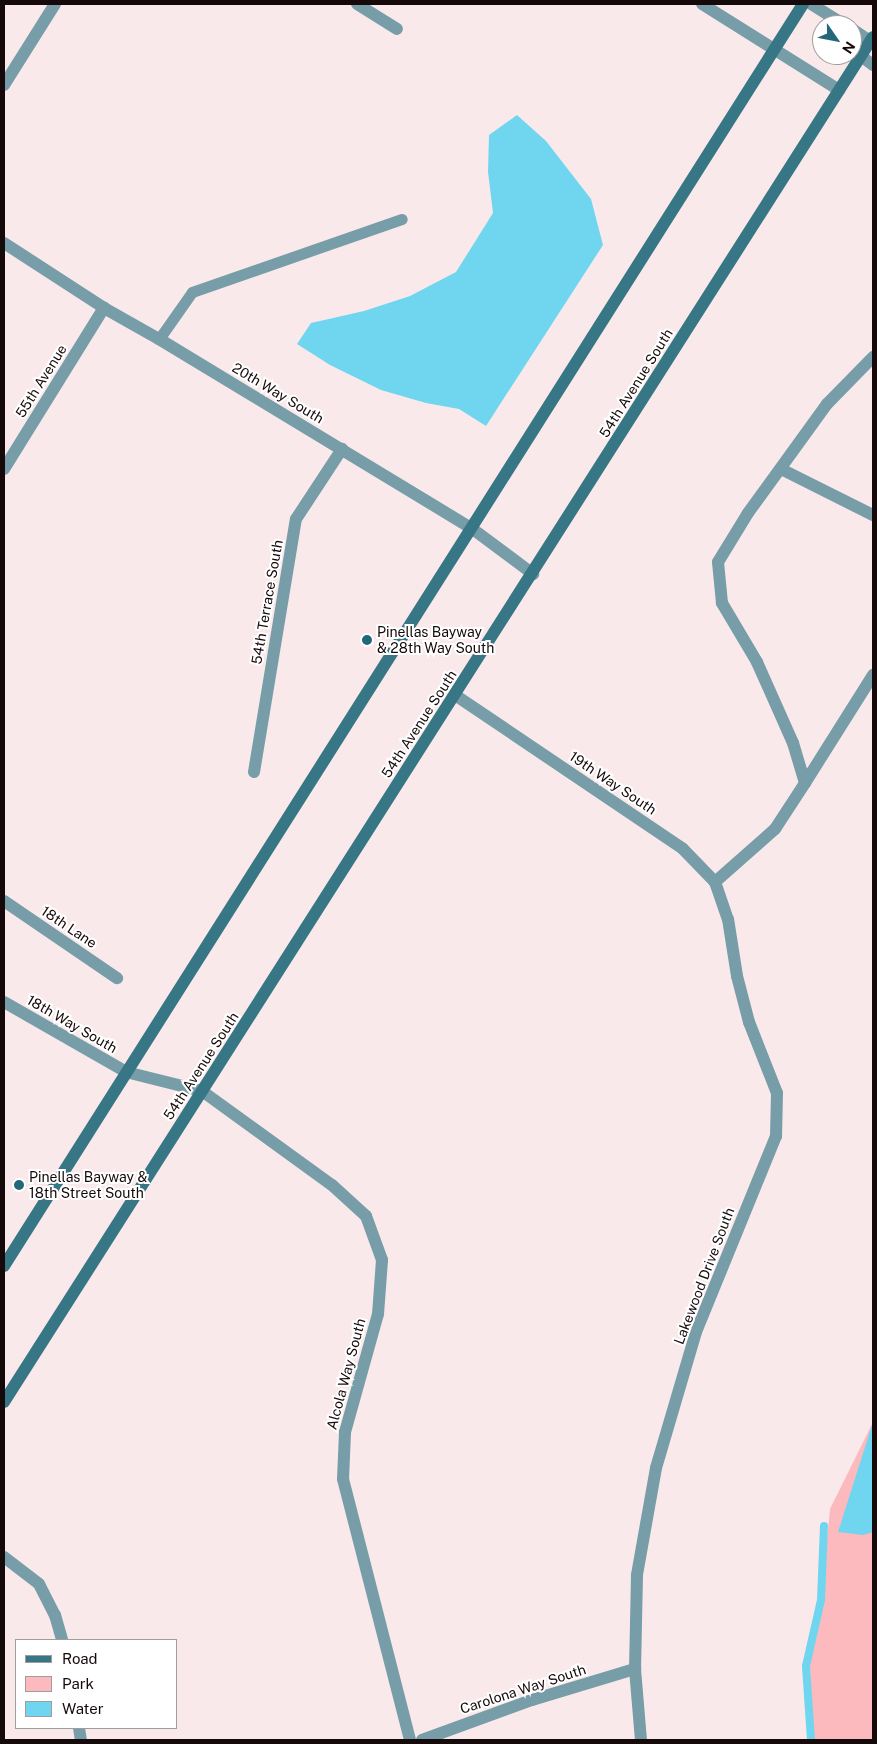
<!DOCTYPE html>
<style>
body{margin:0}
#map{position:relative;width:877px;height:1744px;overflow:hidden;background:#fae9ea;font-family:"Public Sans",sans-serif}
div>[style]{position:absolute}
.green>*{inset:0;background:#fcbabe}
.water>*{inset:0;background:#70d6ef}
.stream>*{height:8px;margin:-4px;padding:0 4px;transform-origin:4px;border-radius:4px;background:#70d6ef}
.lane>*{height:11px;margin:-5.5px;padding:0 5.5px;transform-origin:5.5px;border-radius:5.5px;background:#769da8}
.street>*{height:12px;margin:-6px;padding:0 6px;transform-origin:6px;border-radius:6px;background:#769da8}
.secondary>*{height:12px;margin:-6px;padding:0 6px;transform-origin:6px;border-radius:6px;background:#377685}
.dots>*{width:14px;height:14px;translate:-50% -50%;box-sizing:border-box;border:2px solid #fff;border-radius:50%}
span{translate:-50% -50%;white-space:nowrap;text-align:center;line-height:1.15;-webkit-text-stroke:4px #fff;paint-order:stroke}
.street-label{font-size:14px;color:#16090a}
.poi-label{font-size:14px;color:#16090a}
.left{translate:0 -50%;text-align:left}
.frame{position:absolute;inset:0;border:5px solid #16090a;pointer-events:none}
.legend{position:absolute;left:15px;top:1639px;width:162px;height:90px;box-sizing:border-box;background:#fff;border:1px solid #a29d9d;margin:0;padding:6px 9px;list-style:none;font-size:15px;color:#16090a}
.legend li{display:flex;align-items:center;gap:10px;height:25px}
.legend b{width:25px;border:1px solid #a29d9d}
.north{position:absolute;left:812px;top:15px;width:50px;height:50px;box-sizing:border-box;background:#fff;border:1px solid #a29d9d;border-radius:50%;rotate:123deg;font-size:14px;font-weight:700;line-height:20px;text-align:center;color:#16090a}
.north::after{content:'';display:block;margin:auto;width:18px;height:22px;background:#236878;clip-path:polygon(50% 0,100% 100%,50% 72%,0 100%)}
</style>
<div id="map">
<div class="green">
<div style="clip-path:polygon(873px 1422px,873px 1740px,811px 1740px,806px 1666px,821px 1600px,830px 1509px)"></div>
</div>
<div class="water">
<div style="clip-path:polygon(517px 115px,546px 141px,591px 199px,603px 245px,486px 426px,459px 409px,426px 403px,381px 390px,330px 365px,297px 344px,311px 323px,364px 311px,410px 296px,456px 272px,493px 213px,488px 172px,489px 135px)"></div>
<div style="clip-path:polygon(873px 1422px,873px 1532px,863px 1535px,838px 1532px)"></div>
</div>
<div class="stream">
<div style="left:811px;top:1740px;width:74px;rotate:-93.9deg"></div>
<div style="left:806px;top:1666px;width:68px;rotate:-77.2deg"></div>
<div style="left:821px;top:1600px;width:74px;rotate:-87.7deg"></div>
</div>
<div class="lane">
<div style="left:159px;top:339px;width:57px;rotate:-54.9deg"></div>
<div style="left:192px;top:292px;width:222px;rotate:-19.2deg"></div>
</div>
<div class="street">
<div style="left:357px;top:4px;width:47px;rotate:32deg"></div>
<div style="left:702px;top:4px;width:162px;rotate:32.1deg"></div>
<div style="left:811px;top:4px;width:40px;rotate:32deg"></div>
<div style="left:852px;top:29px;width:22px;rotate:34deg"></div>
<div style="left:861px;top:56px;width:15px;rotate:37deg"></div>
<div style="left:4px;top:85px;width:96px;rotate:-57.8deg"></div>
<div style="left:4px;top:243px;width:119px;rotate:33deg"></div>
<div style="left:104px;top:308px;width:63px;rotate:29.4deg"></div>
<div style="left:159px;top:339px;width:363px;rotate:31.2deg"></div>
<div style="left:470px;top:527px;width:79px;rotate:36.7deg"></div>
<div style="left:4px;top:469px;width:190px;rotate:-58.2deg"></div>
<div style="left:781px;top:469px;width:103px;rotate:26.6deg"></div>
<div style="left:455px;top:695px;width:275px;rotate:34deg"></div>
<div style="left:683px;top:849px;width:46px;rotate:45.9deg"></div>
<div style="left:715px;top:882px;width:39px;rotate:71deg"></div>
<div style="left:728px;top:919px;width:58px;rotate:81deg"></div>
<div style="left:737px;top:976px;width:48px;rotate:75.4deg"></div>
<div style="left:749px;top:1022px;width:76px;rotate:68.5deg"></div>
<div style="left:777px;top:1093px;width:43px;rotate:91.3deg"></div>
<div style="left:776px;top:1136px;width:212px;rotate:112.2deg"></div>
<div style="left:696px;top:1332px;width:142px;rotate:106.4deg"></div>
<div style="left:656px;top:1468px;width:109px;rotate:100.1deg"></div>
<div style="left:637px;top:1575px;width:94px;rotate:91.2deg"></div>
<div style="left:635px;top:1669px;width:71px;rotate:85.2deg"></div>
<div style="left:254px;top:772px;width:256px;rotate:-80.6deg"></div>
<div style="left:296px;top:519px;width:84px;rotate:-56.7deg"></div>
<div style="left:805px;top:783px;width:128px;rotate:-57.8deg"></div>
<div style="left:715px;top:882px;width:80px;rotate:-41.5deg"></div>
<div style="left:775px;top:829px;width:55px;rotate:-56.9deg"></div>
<div style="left:805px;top:783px;width:42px;rotate:-106.7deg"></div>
<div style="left:793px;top:743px;width:89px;rotate:-114deg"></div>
<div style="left:757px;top:662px;width:69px;rotate:-120.7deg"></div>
<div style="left:722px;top:603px;width:41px;rotate:-95.6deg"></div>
<div style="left:718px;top:562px;width:57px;rotate:-58.5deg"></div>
<div style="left:748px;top:513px;width:135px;rotate:-54.1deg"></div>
<div style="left:827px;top:404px;width:66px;rotate:-45.6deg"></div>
<div style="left:4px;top:901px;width:137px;rotate:34.3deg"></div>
<div style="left:4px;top:1002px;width:141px;rotate:29.8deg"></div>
<div style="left:126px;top:1072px;width:78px;rotate:14deg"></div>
<div style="left:202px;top:1091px;width:160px;rotate:35.9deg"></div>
<div style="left:332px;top:1185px;width:46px;rotate:42.4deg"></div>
<div style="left:366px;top:1216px;width:47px;rotate:70deg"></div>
<div style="left:382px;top:1260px;width:54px;rotate:94.2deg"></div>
<div style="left:378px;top:1314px;width:123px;rotate:105.6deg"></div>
<div style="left:345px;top:1432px;width:47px;rotate:92.4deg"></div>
<div style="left:343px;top:1479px;width:269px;rotate:75.6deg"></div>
<div style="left:4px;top:1557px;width:44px;rotate:37.6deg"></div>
<div style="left:39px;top:1584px;width:35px;rotate:63deg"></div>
<div style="left:55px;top:1615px;width:26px;rotate:74deg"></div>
<div style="left:79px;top:1728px;width:12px;rotate:81deg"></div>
<div style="left:422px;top:1740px;width:117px;rotate:-20deg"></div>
<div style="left:532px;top:1700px;width:108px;rotate:-16.8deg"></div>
</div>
<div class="secondary">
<div style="left:4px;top:1266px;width:1494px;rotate:-57.66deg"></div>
<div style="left:4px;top:1402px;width:1618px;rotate:-57.52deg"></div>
</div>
<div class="dots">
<div style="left:367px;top:640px;background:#236878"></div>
<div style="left:19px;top:1185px;background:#236878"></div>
</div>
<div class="street-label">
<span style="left:41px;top:381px;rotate:-58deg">55th Avenue</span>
<span style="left:636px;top:383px;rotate:-58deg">54th Avenue South</span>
<span style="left:278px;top:393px;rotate:31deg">20th Way South</span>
<span style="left:267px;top:602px;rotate:-80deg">54th Terrace South</span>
<span style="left:419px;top:724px;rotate:-57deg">54th Avenue South</span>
<span style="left:613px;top:783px;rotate:34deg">19th Way South</span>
<span style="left:69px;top:927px;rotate:34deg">18th Lane</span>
<span style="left:72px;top:1024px;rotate:30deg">18th Way South</span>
<span style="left:201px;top:1066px;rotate:-57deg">54th Avenue South</span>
<span style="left:704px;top:1276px;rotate:-69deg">Lakewood Drive South</span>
<span style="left:346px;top:1374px;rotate:-75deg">Alcola Way South</span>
<span style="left:523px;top:1689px;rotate:-18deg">Carolona Way South</span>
</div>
<div class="poi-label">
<span class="left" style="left:377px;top:640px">Pinellas Bayway<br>&amp; 28th Way South</span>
<span class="left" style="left:29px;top:1185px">Pinellas Bayway &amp;<br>18th Street South</span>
</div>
<div class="frame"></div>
<ul class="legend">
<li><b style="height:6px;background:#377685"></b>Road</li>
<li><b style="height:14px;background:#fcbabe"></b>Park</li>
<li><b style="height:14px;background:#70d6ef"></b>Water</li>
</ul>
<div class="north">N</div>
</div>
